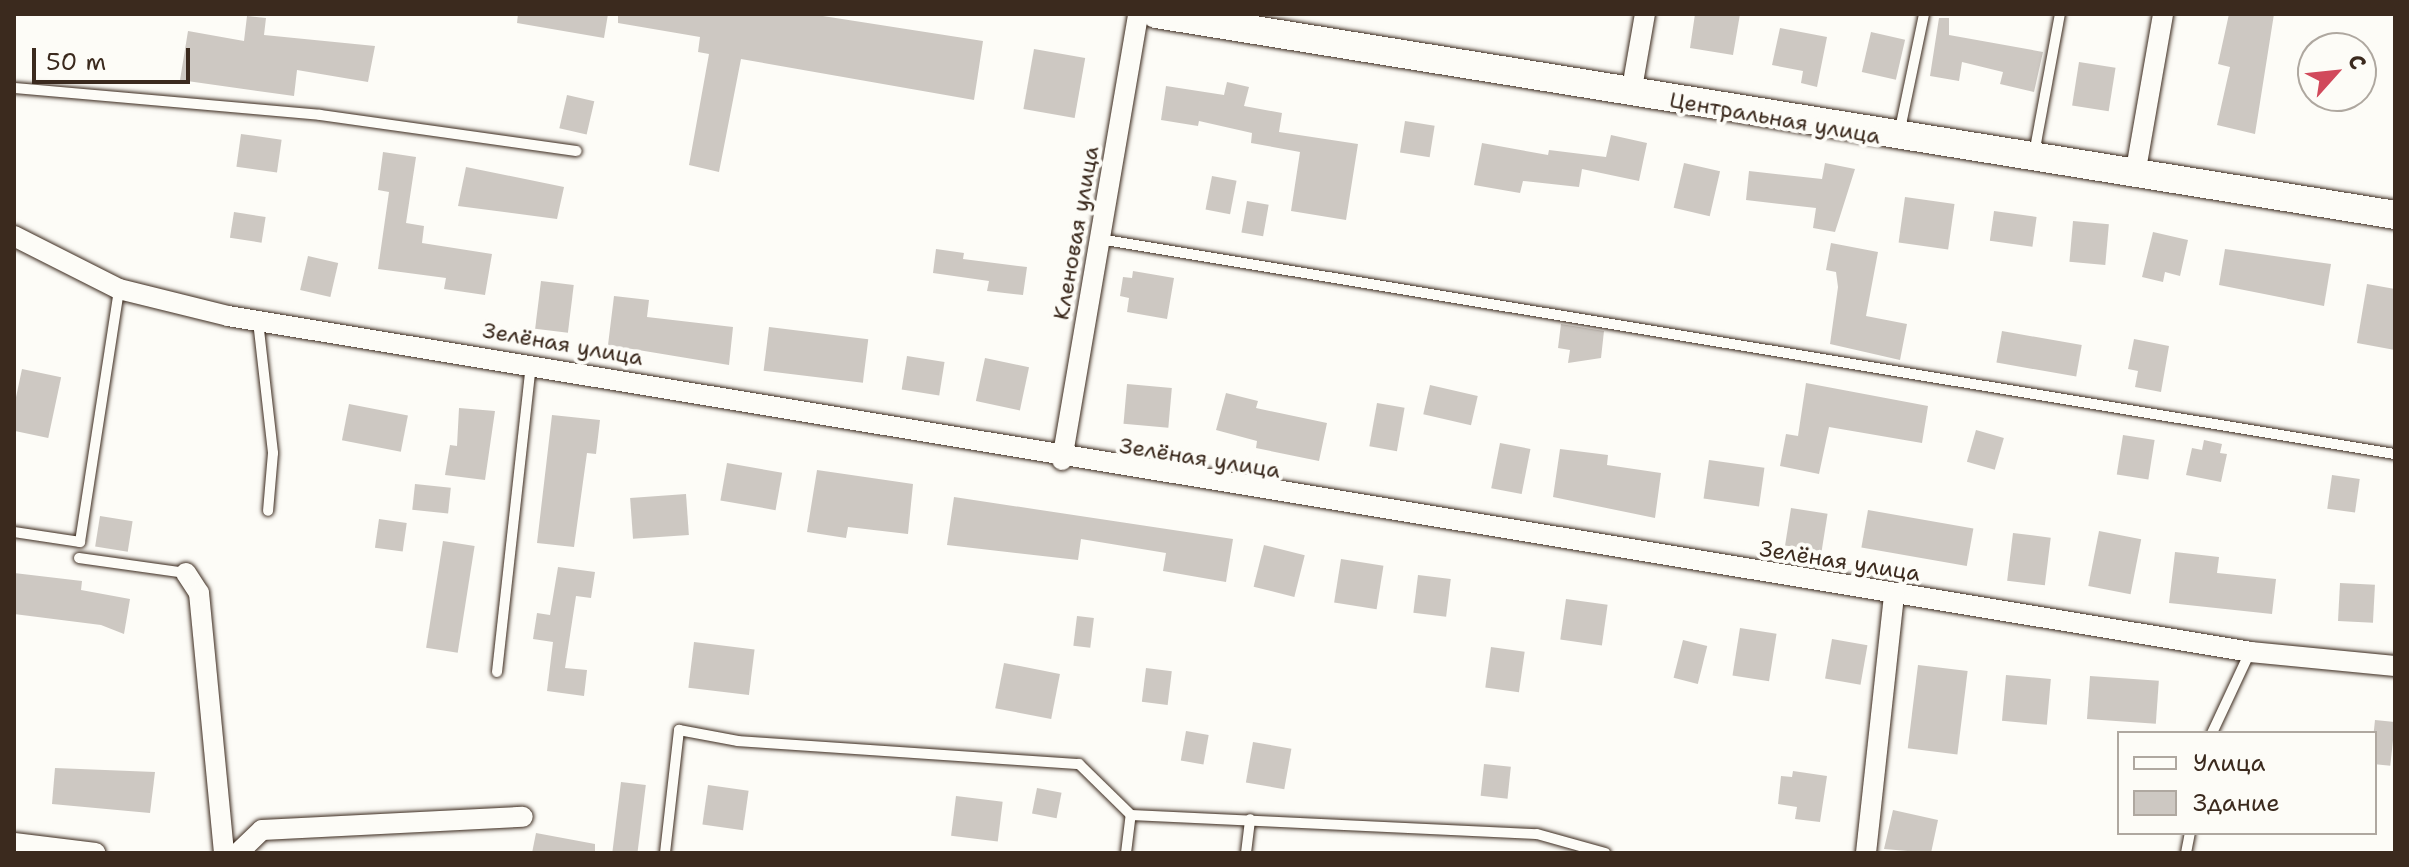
<!DOCTYPE html>
<meta charset="utf-8">
<style>
body{margin:0}
#map{position:relative;width:2409px;height:867px;overflow:hidden;background:#fdfcf7;font-family:"Shantell Sans",sans-serif}
div>[style]{position:absolute}
.building>*{inset:0;background:#cdc8c2;transform-origin:0 0}
.roads{filter:drop-shadow(0 0 2px #3b2a1e) drop-shadow(0 0 2px #3b2a1e)}
.lane>*{height:10px;margin:-5px;padding:0 5px;transform-origin:5px;border-radius:5px;background:#fdfcf7}
.street>*{height:20px;margin:-10px;padding:0 10px;transform-origin:10px;border-radius:10px;background:#fdfcf7}
.secondary>*{height:28px;margin:-14px;padding:0 14px;transform-origin:14px;border-radius:14px;background:#fdfcf7}
span{translate:-50% -50%;white-space:nowrap;text-align:center;line-height:1.15;-webkit-text-stroke:8px #fdfcf7;paint-order:stroke}
.street-label{font-size:22px;color:#3b2a1e}
.frame{position:absolute;inset:0;border:16px solid #3b2a1e;pointer-events:none}
.legend{position:absolute;left:2117px;top:731px;width:260px;height:104px;box-sizing:border-box;background:#fdfcf7;border:2px solid #afa8a0;margin:0;padding:10px 14px;list-style:none;font-size:24px;color:#3b2a1e}
.legend li{display:flex;align-items:center;gap:16px;height:40px}
.legend b{width:40px;border:2px solid #afa8a0}
.north{position:absolute;left:2297px;top:32px;width:80px;height:80px;box-sizing:border-box;background:#fdfcf7;border:2px solid #afa8a0;border-radius:50%;rotate:63deg;font-size:22px;font-weight:700;line-height:32px;text-align:center;color:#3b2a1e}
.north::after{content:'';display:block;margin:auto;width:28px;height:36px;background:#d1495b;clip-path:polygon(50% 0,100% 100%,50% 72%,0 100%)}
.scale{position:absolute;left:32px;top:48px;width:158px;height:36px;box-sizing:border-box;border:4px solid #3b2a1e;border-top:0;padding-left:10px;font-size:24px;line-height:28px;white-space:nowrap;color:#3b2a1e;-webkit-text-stroke:6px #fdfcf7;paint-order:stroke}
</style>
<div id="map">
<div class="building">
<div style="clip-path:polygon(518px 14px,608px 14px,604px 38px,517px 23px)"></div>
<div style="clip-path:polygon(618px 14px,810px 14px,983px 41px,974px 100px,741px 59px,719px 172px,689px 165px,709px 54px,698px 52px,700px 37px,618px 23px)"></div>
<div style="clip-path:polygon(1695px 14px,1740px 14px,1733px 55px,1690px 48px)"></div>
<div style="clip-path:polygon(2229px 14px,2274px 14px,2255px 134px,2217px 125px,2230px 67px,2218px 64px)"></div>
<div style="clip-path:polygon(247px 16px,266px 18px,264px 35px,375px 46px,368px 82px,297px 70px,294px 96px,180px 80px,188px 31px,244px 41px)"></div>
<div style="clip-path:polygon(1939px 18px,1949px 18px,1949px 35px,2043px 52px,2034px 92px,2000px 84px,2003px 72px,1962px 62px,1959px 81px,1930px 76px)"></div>
<div style="clip-path:polygon(1780px 28px,1827px 37px,1817px 87px,1801px 83px,1803px 71px,1772px 65px)"></div>
<div style="left:1871px;top:32px;width:35px;height:41px;rotate:13deg"></div>
<div style="left:1034px;top:49px;width:52px;height:61px;rotate:10deg"></div>
<div style="left:2079px;top:62px;width:37px;height:44px;rotate:9deg"></div>
<div style="clip-path:polygon(1227px 82px,1249px 87px,1244px 106px,1282px 113px,1279px 132px,1358px 144px,1346px 220px,1291px 211px,1300px 152px,1251px 143px,1252px 133px,1199px 121px,1198px 126px,1161px 120px,1166px 86px,1224px 95px)"></div>
<div style="left:567px;top:95px;width:28px;height:34px;rotate:13deg"></div>
<div style="left:1405px;top:121px;width:30px;height:32px;rotate:9deg"></div>
<div style="left:241px;top:134px;width:41px;height:33px;rotate:8deg"></div>
<div style="clip-path:polygon(1611px 135px,1647px 143px,1639px 181px,1582px 169px,1579px 187px,1523px 181px,1520px 193px,1474px 185px,1482px 143px,1548px 155px,1549px 150px,1606px 157px)"></div>
<div style="clip-path:polygon(383px 152px,416px 157px,406px 223px,424px 226px,422px 243px,492px 254px,485px 295px,444px 289px,446px 278px,378px 269px,389px 192px,378px 190px)"></div>
<div style="left:1684px;top:163px;width:37px;height:46px;rotate:13deg"></div>
<div style="clip-path:polygon(1825px 163px,1855px 169px,1835px 232px,1813px 228px,1816px 208px,1746px 200px,1749px 171px,1822px 179px)"></div>
<div style="clip-path:polygon(466px 167px,564px 187px,557px 219px,458px 206px)"></div>
<div style="left:1212px;top:176px;width:25px;height:34px;rotate:11deg"></div>
<div style="left:1905px;top:197px;width:50px;height:46px;rotate:8deg"></div>
<div style="left:1247px;top:201px;width:22px;height:32px;rotate:10deg"></div>
<div style="left:1994px;top:211px;width:43px;height:30px;rotate:8deg"></div>
<div style="left:234px;top:212px;width:32px;height:26px;rotate:9deg"></div>
<div style="left:2073px;top:221px;width:36px;height:41px;rotate:5deg"></div>
<div style="clip-path:polygon(2153px 232px,2188px 240px,2180px 276px,2165px 272px,2163px 282px,2142px 277px)"></div>
<div style="clip-path:polygon(1831px 243px,1878px 252px,1866px 316px,1907px 324px,1900px 360px,1830px 344px,1838px 287px,1836px 272px,1826px 270px)"></div>
<div style="clip-path:polygon(936px 249px,964px 253px,963px 259px,1027px 267px,1023px 295px,987px 291px,989px 281px,933px 273px)"></div>
<div style="clip-path:polygon(2225px 249px,2331px 264px,2324px 306px,2219px 285px)"></div>
<div style="left:308px;top:256px;width:31px;height:35px;rotate:13deg"></div>
<div style="clip-path:polygon(1133px 271px,1174px 278px,1167px 319px,1127px 312px,1129px 298px,1120px 296px,1123px 277px,1132px 278px)"></div>
<div style="left:541px;top:281px;width:33px;height:48px;rotate:7deg"></div>
<div style="clip-path:polygon(2367px 284px,2395px 289px,2395px 350px,2357px 343px)"></div>
<div style="clip-path:polygon(614px 296px,649px 300px,647px 317px,733px 327px,729px 365px,608px 345px)"></div>
<div style="clip-path:polygon(1561px 324px,1604px 331px,1601px 358px,1568px 363px,1570px 350px,1558px 348px)"></div>
<div style="left:769px;top:327px;width:100px;height:44px;rotate:7deg"></div>
<div style="left:2002px;top:331px;width:81px;height:32px;rotate:10deg"></div>
<div style="clip-path:polygon(2134px 339px,2169px 346px,2161px 392px,2135px 387px,2138px 371px,2128px 369px)"></div>
<div style="left:907px;top:356px;width:38px;height:34px;rotate:9deg"></div>
<div style="left:985px;top:358px;width:45px;height:44px;rotate:12deg"></div>
<div style="left:22px;top:369px;width:40px;height:62px;rotate:12deg"></div>
<div style="clip-path:polygon(1806px 383px,1928px 406px,1922px 443px,1829px 427px,1819px 474px,1780px 466px,1786px 434px,1798px 436px)"></div>
<div style="left:1127px;top:384px;width:45px;height:40px;rotate:5deg"></div>
<div style="left:1430px;top:385px;width:49px;height:30px;rotate:13deg"></div>
<div style="clip-path:polygon(1226px 393px,1258px 401px,1256px 408px,1327px 423px,1319px 461px,1256px 448px,1257px 441px,1216px 430px)"></div>
<div style="left:1377px;top:403px;width:28px;height:44px;rotate:10deg"></div>
<div style="left:349px;top:404px;width:60px;height:37px;rotate:11deg"></div>
<div style="clip-path:polygon(459px 408px,495px 411px,485px 480px,445px 475px,450px 445px,457px 446px)"></div>
<div style="clip-path:polygon(552px 415px,600px 420px,596px 454px,587px 453px,574px 547px,537px 543px)"></div>
<div style="left:1976px;top:430px;width:29px;height:33px;rotate:16deg"></div>
<div style="left:2123px;top:435px;width:32px;height:40px;rotate:9deg"></div>
<div style="clip-path:polygon(2204px 440px,2222px 444px,2220px 453px,2227px 454px,2221px 482px,2186px 475px,2192px 448px,2202px 450px)"></div>
<div style="left:1500px;top:443px;width:31px;height:46px;rotate:11deg"></div>
<div style="clip-path:polygon(1560px 449px,1608px 455px,1607px 465px,1661px 473px,1655px 518px,1553px 497px)"></div>
<div style="left:1709px;top:460px;width:56px;height:39px;rotate:8deg"></div>
<div style="left:727px;top:463px;width:56px;height:38px;rotate:10deg"></div>
<div style="clip-path:polygon(817px 470px,913px 484px,908px 534px,848px 527px,846px 538px,807px 532px)"></div>
<div style="left:2332px;top:475px;width:28px;height:34px;rotate:8deg"></div>
<div style="left:415px;top:484px;width:36px;height:26px;rotate:6deg"></div>
<div style="left:686px;top:494px;width:41px;height:56px;rotate:86deg"></div>
<div style="clip-path:polygon(954px 497px,1233px 539px,1226px 582px,1163px 571px,1166px 553px,1081px 539px,1078px 560px,947px 545px)"></div>
<div style="left:1791px;top:508px;width:37px;height:38px;rotate:9deg"></div>
<div style="left:1868px;top:510px;width:107px;height:38px;rotate:10deg"></div>
<div style="left:100px;top:516px;width:33px;height:31px;rotate:9deg"></div>
<div style="left:379px;top:519px;width:28px;height:29px;rotate:8deg"></div>
<div style="left:2099px;top:531px;width:43px;height:56px;rotate:11deg"></div>
<div style="left:2013px;top:533px;width:38px;height:48px;rotate:7deg"></div>
<div style="left:443px;top:541px;width:32px;height:108px;rotate:9deg"></div>
<div style="left:1264px;top:545px;width:42px;height:43px;rotate:14deg"></div>
<div style="clip-path:polygon(2175px 552px,2219px 557px,2217px 573px,2276px 579px,2272px 614px,2169px 603px)"></div>
<div style="left:1341px;top:559px;width:43px;height:44px;rotate:9deg"></div>
<div style="clip-path:polygon(558px 567px,595px 572px,591px 598px,576px 596px,565px 668px,587px 670px,584px 696px,547px 691px,553px 642px,533px 639px,537px 613px,550px 615px)"></div>
<div style="clip-path:polygon(14px 573px,82px 581px,81px 590px,130px 599px,124px 634px,101px 625px,14px 614px)"></div>
<div style="left:1418px;top:575px;width:33px;height:38px;rotate:7deg"></div>
<div style="left:2340px;top:583px;width:35px;height:38px;rotate:3deg"></div>
<div style="left:1566px;top:599px;width:42px;height:41px;rotate:8deg"></div>
<div style="left:1077px;top:616px;width:17px;height:30px;rotate:7deg"></div>
<div style="left:1740px;top:628px;width:37px;height:48px;rotate:9deg"></div>
<div style="left:1832px;top:639px;width:36px;height:40px;rotate:10deg"></div>
<div style="left:1683px;top:640px;width:25px;height:39px;rotate:14deg"></div>
<div style="left:694px;top:642px;width:61px;height:46px;rotate:7deg"></div>
<div style="left:1491px;top:647px;width:34px;height:41px;rotate:8deg"></div>
<div style="left:1004px;top:663px;width:57px;height:46px;rotate:11deg"></div>
<div style="left:1918px;top:665px;width:50px;height:84px;rotate:7deg"></div>
<div style="left:1146px;top:668px;width:26px;height:34px;rotate:7deg"></div>
<div style="left:2006px;top:675px;width:45px;height:46px;rotate:5deg"></div>
<div style="left:2090px;top:676px;width:69px;height:43px;rotate:4deg"></div>
<div style="left:2375px;top:720px;width:20px;height:44px;rotate:6deg"></div>
<div style="left:1186px;top:731px;width:23px;height:30px;rotate:10deg"></div>
<div style="left:1253px;top:742px;width:39px;height:41px;rotate:10deg"></div>
<div style="left:1484px;top:764px;width:27px;height:32px;rotate:6deg"></div>
<div style="clip-path:polygon(55px 768px,155px 772px,150px 813px,52px 804px)"></div>
<div style="clip-path:polygon(1793px 771px,1827px 776px,1820px 822px,1795px 819px,1797px 807px,1778px 804px,1781px 776px,1792px 777px)"></div>
<div style="left:621px;top:782px;width:25px;height:72px;rotate:7deg"></div>
<div style="left:708px;top:785px;width:41px;height:40px;rotate:8deg"></div>
<div style="left:1037px;top:788px;width:25px;height:26px;rotate:11deg"></div>
<div style="left:956px;top:796px;width:47px;height:40px;rotate:7deg"></div>
<div style="clip-path:polygon(1893px 810px,1938px 820px,1931px 853px,1884px 849px)"></div>
<div style="clip-path:polygon(536px 833px,595px 844px,595px 853px,532px 853px)"></div>
</div>
<div class="roads">
<div class="lane">
<div style="left:14px;top:88px;width:307px;rotate:5deg"></div>
<div style="left:320px;top:115px;width:259px;rotate:8deg"></div>
<div style="left:1899px;top:134px;width:123px;rotate:-78.2deg"></div>
<div style="left:2034px;top:154px;width:142px;rotate:-79.5deg"></div>
<div style="left:1099px;top:239px;width:1314px;rotate:9.42deg"></div>
<div style="left:258px;top:321px;width:133px;rotate:83.5deg"></div>
<div style="left:273px;top:453px;width:58px;rotate:94.9deg"></div>
<div style="left:14px;top:532px;width:67px;rotate:8.6deg"></div>
<div style="left:80px;top:542px;width:256px;rotate:-81.2deg"></div>
<div style="left:79px;top:558px;width:108px;rotate:8deg"></div>
<div style="left:497px;top:672px;width:310px;rotate:-83.7deg"></div>
<div style="left:2212px;top:733px;width:89px;rotate:-64.9deg"></div>
<div style="left:665px;top:853px;width:124px;rotate:-83.5deg"></div>
<div style="left:679px;top:730px;width:60px;rotate:10.6deg"></div>
<div style="left:738px;top:741px;width:342px;rotate:3.9deg"></div>
<div style="left:1079px;top:764px;width:73px;rotate:44.4deg"></div>
<div style="left:1131px;top:815px;width:406px;rotate:2.7deg"></div>
<div style="left:1537px;top:834px;width:71px;rotate:15.6deg"></div>
<div style="left:1126px;top:853px;width:38px;rotate:-83deg"></div>
<div style="left:1246px;top:853px;width:34px;rotate:-83deg"></div>
<div style="left:2186px;top:853px;width:20px;rotate:-79deg"></div>
</div>
<div class="street">
<div style="left:1631px;top:94px;width:81px;rotate:-80.1deg"></div>
<div style="left:2135px;top:175px;width:163px;rotate:-80.1deg"></div>
<div style="left:14px;top:236px;width:118px;rotate:26.8deg"></div>
<div style="left:119px;top:289px;width:112px;rotate:13.9deg"></div>
<div style="left:228px;top:316px;width:2050px;rotate:9.43deg"></div>
<div style="left:2250px;top:652px;width:146px;rotate:5.5deg"></div>
<div style="left:1062px;top:460px;width:452px;rotate:-80.3deg"></div>
<div style="left:186px;top:573px;width:24px;rotate:57deg"></div>
<div style="left:199px;top:593px;width:261px;rotate:84.5deg"></div>
<div style="left:14px;top:843px;width:82px;rotate:7deg"></div>
<div style="left:238px;top:853px;width:33px;rotate:-44deg"></div>
<div style="left:262px;top:830px;width:261px;rotate:-2.9deg"></div>
<div style="left:1866px;top:853px;width:260px;rotate:-83.8deg"></div>
</div>
<div class="secondary">
<div style="left:1156px;top:14px;width:1255px;rotate:9.21deg"></div>
</div>
</div>
<div class="street-label">
<span style="left:1775px;top:118px;rotate:10deg">Центральная улица</span>
<span style="left:1076px;top:233px;rotate:-80deg">Кленовая улица</span>
<span style="left:563px;top:344px;rotate:10deg">Зелёная улица</span>
<span style="left:1200px;top:458px;rotate:9deg">Зелёная улица</span>
<span style="left:1840px;top:561px;rotate:9deg">Зелёная улица</span>
</div>
<div class="frame"></div>
<ul class="legend">
<li><b style="height:10px;background:#fdfcf7"></b>Улица</li>
<li><b style="height:22px;background:#cdc8c2"></b>Здание</li>
</ul>
<div class="north">С</div>
<div class="scale">50 m</div>
</div>
